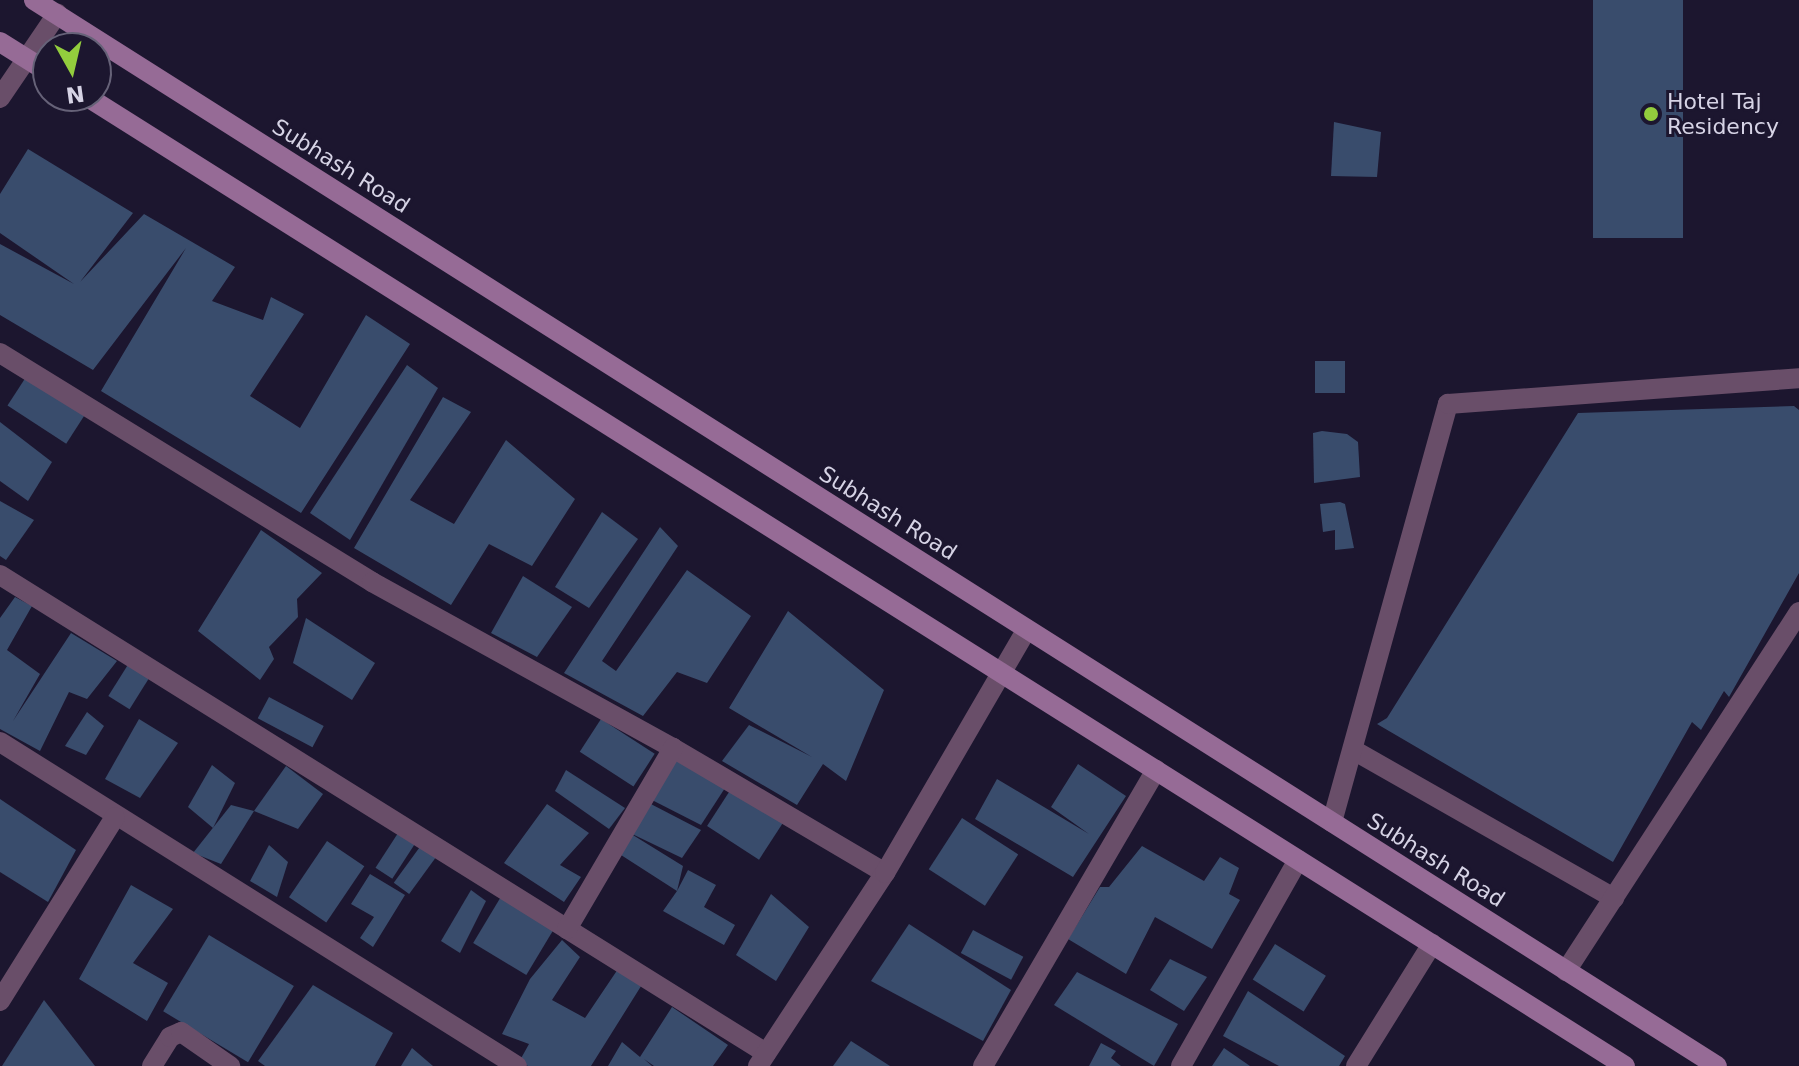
<!DOCTYPE html>
<style>
body{margin:0}
#map{position:relative;width:1799px;height:1066px;overflow:hidden;background:#1c162f;font-family:"DejaVu Sans",sans-serif}
div>[style]{position:absolute}
.building>*{inset:0;background:#394c6c;transform-origin:0 0}
.street>*{height:20px;margin:-10px;padding:0 10px;transform-origin:10px;border-radius:10px;background:#694e69}
.secondary>*{height:20px;margin:-10px;padding:0 10px;transform-origin:10px;border-radius:10px;background:#966b96}
.dots>*{width:22px;height:22px;translate:-50% -50%;box-sizing:border-box;border:4px solid #1c162f;border-radius:50%}
span{translate:-50% -50%;white-space:nowrap;text-align:center;line-height:1.15;-webkit-text-stroke:6px #1c162f;paint-order:stroke}
.poi-label{font-size:22px;color:#d6d3e5}
.left{translate:0 -50%;text-align:left}
.street-label{font-size:22px;color:#d6d3e5}
.north{position:absolute;left:32px;top:32px;width:80px;height:80px;box-sizing:border-box;background:#1c162f;border:2px solid #666278;border-radius:50%;rotate:172deg;font-size:22px;font-weight:700;line-height:32px;text-align:center;color:#d6d3e5}
.north::after{content:'';display:block;margin:auto;width:28px;height:36px;background:#93cd3d;clip-path:polygon(50% 0,100% 100%,50% 72%,0 100%)}
</style>
<div id="map">
<div class="building">
<div style="left:1593px;top:0;width:90px;height:238px"></div>
<div style="clip-path:polygon(1334px 122px,1381px 132px,1377px 177px,1331px 176px)"></div>
<div style="clip-path:polygon(28px 149px,133px 213px,80px 282px,144px 214px,235px 267px,212px 301px,263px 320px,271px 297px,304px 314px,250px 396px,300px 428px,366px 315px,410px 344px,301px 513px,101px 391px,186px 248px,93px 370px,0 315px,0 244px,74px 284px,0 233px,0 194px)"></div>
<div style="left:1315px;top:361px;width:30px;height:32px"></div>
<div style="clip-path:polygon(407px 365px,438px 388px,350px 540px,310px 513px)"></div>
<div style="left:26px;top:377px;width:70px;height:34px;rotate:33deg"></div>
<div style="clip-path:polygon(443px 397px,471px 412px,410px 500px,454px 524px,506px 440px,575px 499px,532px 566px,489px 544px,451px 605px,354px 548px)"></div>
<div style="clip-path:polygon(1794px 406px,1799px 410px,1799px 573px,1729px 697px,1724px 691px,1701px 730px,1692px 722px,1613px 862px,1377px 724px,1387px 718px,1578px 413px)"></div>
<div style="clip-path:polygon(0 422px,52px 462px,28px 501px,0 481px)"></div>
<div style="clip-path:polygon(1322px 431px,1347px 434px,1358px 442px,1360px 477px,1314px 483px,1313px 433px)"></div>
<div style="clip-path:polygon(0 501px,34px 520px,6px 560px,0 556px)"></div>
<div style="clip-path:polygon(1340px 502px,1345px 504px,1354px 548px,1335px 550px,1335px 530px,1323px 532px,1320px 504px)"></div>
<div style="clip-path:polygon(602px 512px,638px 539px,589px 608px,555px 587px)"></div>
<div style="clip-path:polygon(660px 527px,678px 546px,602px 661px,616px 671px,687px 570px,751px 616px,707px 683px,677px 672px,643px 716px,564px 673px)"></div>
<div style="clip-path:polygon(261px 530px,322px 573px,297px 599px,298px 617px,269px 647px,274px 659px,260px 680px,198px 631px)"></div>
<div style="clip-path:polygon(523px 576px,572px 607px,537px 657px,491px 633px)"></div>
<div style="clip-path:polygon(15px 597px,32px 606px,7px 650px,40px 674px,13px 721px,71px 633px,117px 661px,87px 699px,69px 692px,40px 751px,0 729px,0 618px)"></div>
<div style="clip-path:polygon(788px 611px,884px 690px,846px 781px,823px 764px,797px 805px,722px 761px,749px 725px,812px 757px,729px 708px)"></div>
<div style="clip-path:polygon(306px 618px,375px 663px,352px 700px,293px 663px)"></div>
<div style="left:129px;top:663px;width:25px;height:39px;rotate:32deg"></div>
<div style="left:269px;top:697px;width:62px;height:24px;rotate:28deg"></div>
<div style="clip-path:polygon(87px 712px,104px 726px,86px 755px,65px 746px)"></div>
<div style="clip-path:polygon(139px 719px,178px 743px,140px 798px,105px 779px)"></div>
<div style="left:601px;top:719px;width:64px;height:39px;rotate:33deg"></div>
<div style="clip-path:polygon(675px 756px,725px 788px,701px 825px,652px 800px)"></div>
<div style="clip-path:polygon(1078px 764px,1126px 796px,1073px 877px,975px 819px,997px 779px,1089px 834px,1051px 807px)"></div>
<div style="clip-path:polygon(212px 765px,235px 783px,213px 828px,188px 807px)"></div>
<div style="clip-path:polygon(286px 766px,323px 794px,298px 829px,254px 811px)"></div>
<div style="clip-path:polygon(566px 770px,625px 808px,609px 829px,555px 791px)"></div>
<div style="left:731px;top:789px;width:62px;height:44px;rotate:33deg"></div>
<div style="clip-path:polygon(0 799px,76px 850px,48px 902px,0 872px)"></div>
<div style="clip-path:polygon(647px 802px,701px 830px,682px 858px,628px 832px)"></div>
<div style="clip-path:polygon(547px 804px,589px 833px,560px 865px,581px 877px,564px 902px,504px 863px)"></div>
<div style="clip-path:polygon(231px 805px,254px 811px,221px 864px,193px 853px)"></div>
<div style="left:962px;top:818px;width:67px;height:61px;rotate:33deg"></div>
<div style="left:400px;top:830px;width:20px;height:45px;rotate:33deg"></div>
<div style="clip-path:polygon(628px 832px,683px 866px,677px 891px,688px 870px,716px 885px,704px 907px,735px 925px,724px 945px,663px 911px,677px 891px,621px 855px)"></div>
<div style="left:327px;top:841px;width:45px;height:68px;rotate:34deg"></div>
<div style="left:422px;top:844px;width:19px;height:48px;rotate:36deg"></div>
<div style="clip-path:polygon(269px 845px,288px 862px,277px 897px,250px 881px)"></div>
<div style="clip-path:polygon(1142px 846px,1204px 881px,1220px 857px,1239px 868px,1229px 894px,1240px 900px,1212px 949px,1155px 917px,1126px 974px,1068px 939px,1100px 887px,1109px 887px)"></div>
<div style="clip-path:polygon(370px 874px,405px 895px,373px 947px,360px 938px,374px 917px,351px 904px)"></div>
<div style="clip-path:polygon(131px 885px,173px 909px,133px 963px,168px 983px,147px 1021px,79px 979px)"></div>
<div style="clip-path:polygon(471px 890px,486px 901px,460px 953px,441px 941px)"></div>
<div style="clip-path:polygon(771px 894px,809px 927px,776px 981px,736px 955px)"></div>
<div style="left:502px;top:895px;width:62px;height:56px;rotate:31deg"></div>
<div style="clip-path:polygon(909px 924px,1011px 990px,983px 1041px,871px 981px)"></div>
<div style="left:973px;top:930px;width:57px;height:26px;rotate:28deg"></div>
<div style="left:209px;top:935px;width:99px;height:89px;rotate:31deg"></div>
<div style="clip-path:polygon(562px 940px,580px 957px,552px 1000px,585px 1018px,618px 969px,643px 983px,591px 1066px,528px 1066px,519px 1062px,529px 1044px,502px 1034px,530px 979px)"></div>
<div style="left:1275px;top:944px;width:60px;height:42px;rotate:32deg"></div>
<div style="clip-path:polygon(1170px 959px,1207px 977px,1184px 1011px,1150px 990px)"></div>
<div style="clip-path:polygon(1077px 972px,1178px 1024px,1154px 1066px,1054px 1005px)"></div>
<div style="clip-path:polygon(313px 985px,393px 1033px,375px 1066px,265px 1066px,258px 1061px)"></div>
<div style="clip-path:polygon(1248px 991px,1345px 1056px,1339px 1066px,1279px 1066px,1223px 1036px)"></div>
<div style="clip-path:polygon(44px 1000px,95px 1066px,2px 1066px)"></div>
<div style="clip-path:polygon(672px 1007px,728px 1045px,713px 1066px,654px 1066px,644px 1059px,652px 1066px,608px 1066px,622px 1042px,640px 1057px)"></div>
<div style="clip-path:polygon(851px 1041px,890px 1066px,833px 1066px)"></div>
<div style="clip-path:polygon(1101px 1043px,1116px 1051px,1111px 1058px,1121px 1066px,1089px 1066px)"></div>
<div style="clip-path:polygon(412px 1048px,433px 1066px,401px 1066px)"></div>
<div style="clip-path:polygon(1224px 1048px,1250px 1066px,1212px 1066px)"></div>
</div>
<div class="street">
<div style="left:0;top:98px;width:102px;rotate:-55.8deg"></div>
<div style="left:0;top:353px;width:437px;rotate:31.6deg"></div>
<div style="left:372px;top:582px;width:344px;rotate:28.9deg"></div>
<div style="left:673px;top:748px;width:246px;rotate:30.5deg"></div>
<div style="left:0;top:575px;width:903px;rotate:31.97deg"></div>
<div style="left:0;top:742px;width:610px;rotate:32.08deg"></div>
<div style="left:1355px;top:751px;width:298px;rotate:29.6deg"></div>
<div style="left:1332px;top:822px;width:434px;rotate:-74.5deg"></div>
<div style="left:1448px;top:404px;width:352px;rotate:-4.2deg"></div>
<div style="left:567px;top:929px;width:210px;rotate:-59.6deg"></div>
<div style="left:1566px;top:971px;width:428px;rotate:-57deg"></div>
<div style="left:0;top:1001px;width:217px;rotate:-58deg"></div>
<div style="left:152px;top:1066px;width:34px;rotate:-58deg"></div>
<div style="left:170px;top:1037px;width:12px;rotate:-24deg"></div>
<div style="left:181px;top:1032px;width:60px;rotate:34.8deg"></div>
<div style="left:758px;top:1066px;width:231px;rotate:-56.7deg"></div>
<div style="left:885px;top:873px;width:282px;rotate:-59.8deg"></div>
<div style="left:983px;top:1066px;width:343px;rotate:-59.7deg"></div>
<div style="left:1181px;top:1066px;width:237px;rotate:-60.4deg"></div>
<div style="left:1356px;top:1066px;width:144px;rotate:-58.1deg"></div>
</div>
<div class="secondary">
<div style="left:34px;top:0;width:1992px;rotate:32.35deg"></div>
<div style="left:0;top:42px;width:57px;rotate:32deg"></div>
<div style="left:86px;top:96px;width:1819px;rotate:32.22deg"></div>
</div>
<div class="dots">
<div style="left:1651px;top:114px;background:#93cd3d"></div>
</div>
<div class="poi-label">
<span class="left" style="left:1667px;top:114px">Hotel Taj<br>Residency</span>
</div>
<div class="street-label">
<span style="left:341px;top:166px;rotate:32deg">Subhash Road</span>
<span style="left:888px;top:513px;rotate:32deg">Subhash Road</span>
<span style="left:1436px;top:860px;rotate:32deg">Subhash Road</span>
</div>
<div class="north">N</div>
</div>
